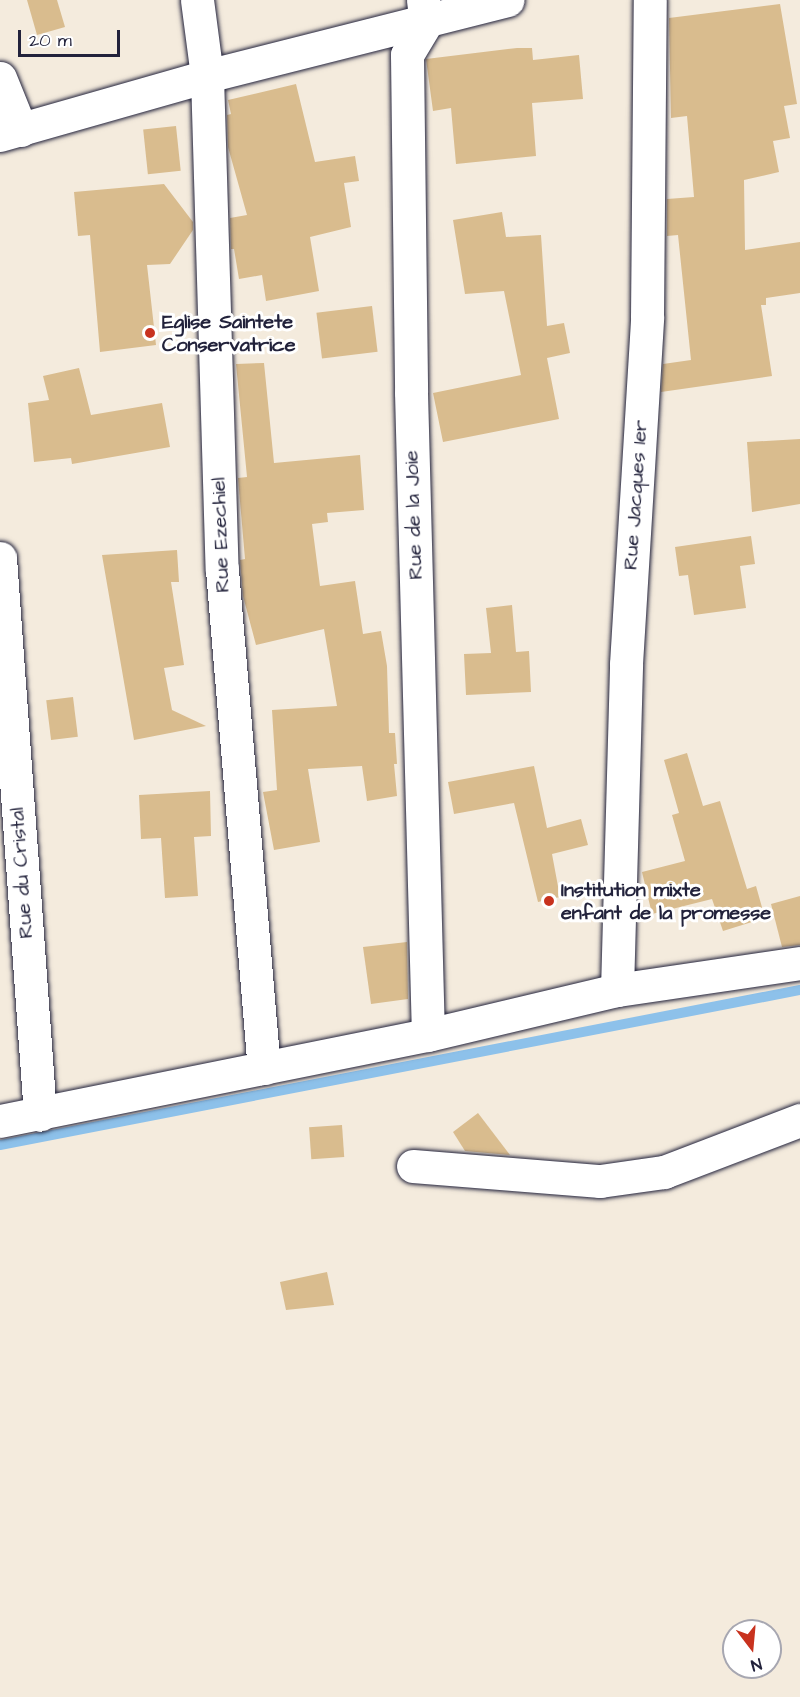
<!DOCTYPE html>
<style>
body{margin:0}
#map{position:relative;width:800px;height:1697px;overflow:hidden;background:#f4ebdd;font-family:"Architects Daughter",sans-serif}
div>[style]{position:absolute}
.stream>*{height:10px;margin:-5px;padding:0 5px;transform-origin:5px;border-radius:5px;background:#8dc1ea}
.building>*{inset:0;background:#d9bc8e;transform-origin:0 0}
.roads{filter:drop-shadow(0 0 2px #22223b) drop-shadow(0 0 2px #22223b)}
.minor>*{height:33px;margin:-16.5px;padding:0 16.5px;transform-origin:16.5px;border-radius:16.5px;background:#fff}
.dots>*{width:16px;height:16px;translate:-50% -50%;box-sizing:border-box;border:3px solid #fff;border-radius:50%}
span{translate:-50% -50%;white-space:nowrap;text-align:center;line-height:1.15;-webkit-text-stroke:6px #fff;paint-order:stroke}
.poi-label{font-size:20px;color:#22223b;font-weight:700}
.left{translate:0 -50%;text-align:left}
.street-label{font-size:20px;color:#22223b}
.north{position:absolute;left:722px;top:1619px;width:60px;height:60px;box-sizing:border-box;background:#fff;border:2px solid #a7a7b1;border-radius:50%;rotate:164deg;font-size:16px;font-weight:700;line-height:24px;text-align:center;color:#22223b}
.north::after{content:'';display:block;margin:auto;width:21px;height:27px;background:#c8321e;clip-path:polygon(50% 0,100% 100%,50% 72%,0 100%)}
.scale{position:absolute;left:18px;top:30px;width:102px;height:27px;box-sizing:border-box;border:3px solid #22223b;border-top:0;padding-left:8px;font-size:18px;line-height:21px;white-space:nowrap;color:#22223b;-webkit-text-stroke:4px #fff;paint-order:stroke}
</style>
<div id="map">
<div class="stream">
<div style="left:0;top:1145px;width:815px;rotate:-10.97deg"></div>
</div>
<div class="building">
<div style="clip-path:polygon(27px 0,57px 0,65px 27px,37px 35px)"></div>
<div style="clip-path:polygon(780px 4px,797px 104px,784px 106px,790px 138px,773px 141px,779px 172px,744px 180px,745px 250px,800px 242px,800px 293px,766px 298px,766px 305px,761px 305px,772px 376px,661px 392px,663px 364px,691px 360px,678px 235px,667px 236px,667px 199px,694px 197px,687px 116px,671px 118px,669px 18px)"></div>
<div style="clip-path:polygon(517px 48px,532px 48px,533px 60px,579px 55px,583px 99px,532px 103px,536px 156px,456px 164px,451px 108px,433px 111px,426px 59px)"></div>
<div style="clip-path:polygon(296px 84px,315px 162px,355px 156px,359px 181px,344px 183px,351px 227px,310px 237px,319px 291px,266px 301px,262px 275px,239px 279px,234px 249px,231px 249px,230px 218px,247px 215px,228px 147px,227px 115px,231px 114px,228px 100px)"></div>
<div style="left:176px;top:126px;width:45px;height:33px;rotate:84deg"></div>
<div style="clip-path:polygon(164px 184px,193px 222px,193px 230px,170px 264px,147px 265px,156px 345px,100px 352px,90px 235px,78px 236px,74px 192px)"></div>
<div style="clip-path:polygon(502px 212px,506px 237px,541px 235px,547px 326px,564px 323px,570px 353px,547px 358px,559px 419px,443px 442px,433px 393px,521px 375px,504px 291px,465px 294px,453px 220px)"></div>
<div style="left:372px;top:306px;width:46px;height:56px;rotate:83deg"></div>
<div style="clip-path:polygon(264px 363px,274px 463px,360px 455px,364px 510px,327px 513px,328px 522px,312px 524px,320px 586px,355px 581px,363px 634px,381px 631px,387px 666px,389px 733px,395px 733px,397px 764px,394px 764px,397px 796px,367px 801px,362px 766px,308px 769px,320px 842px,274px 850px,263px 792px,277px 790px,272px 710px,337px 706px,324px 629px,256px 645px,243px 596px,240px 560px,245px 559px,238px 478px,247px 477px,236px 364px)"></div>
<div style="clip-path:polygon(79px 368px,91px 415px,162px 403px,170px 447px,72px 464px,71px 458px,34px 462px,28px 403px,49px 400px,43px 376px)"></div>
<div style="clip-path:polygon(800px 439px,800px 504px,752px 512px,747px 442px)"></div>
<div style="clip-path:polygon(751px 536px,755px 564px,740px 566px,746px 608px,694px 615px,688px 575px,679px 576px,675px 547px)"></div>
<div style="clip-path:polygon(177px 550px,179px 582px,171px 582px,184px 665px,164px 668px,172px 710px,206px 726px,134px 740px,102px 555px)"></div>
<div style="clip-path:polygon(512px 605px,516px 652px,529px 651px,531px 692px,466px 695px,464px 654px,491px 653px,486px 608px)"></div>
<div style="left:73px;top:697px;width:40px;height:27px;rotate:83deg"></div>
<div style="clip-path:polygon(687px 753px,703px 806px,720px 801px,747px 889px,756px 886px,765px 918px,723px 931px,712px 899px,652px 914px,642px 872px,685px 861px,672px 815px,679px 813px,664px 760px)"></div>
<div style="clip-path:polygon(534px 766px,547px 828px,581px 819px,588px 845px,552px 854px,560px 897px,538px 902px,514px 803px,454px 814px,448px 782px)"></div>
<div style="clip-path:polygon(210px 791px,211px 836px,194px 837px,198px 896px,165px 898px,161px 838px,141px 839px,139px 795px)"></div>
<div style="clip-path:polygon(800px 896px,800px 945px,782px 947px,771px 904px)"></div>
<div style="clip-path:polygon(407px 942px,408px 999px,371px 1004px,363px 947px)"></div>
<div style="clip-path:polygon(478px 1113px,510px 1155px,465px 1151px,453px 1132px)"></div>
<div style="left:342px;top:1125px;width:32px;height:33px;rotate:86deg"></div>
<div style="clip-path:polygon(327px 1272px,334px 1305px,286px 1310px,280px 1282px)"></div>
</div>
<div class="roads">
<div class="minor">
<div style="left:197px;top:0;width:77px;rotate:82.5deg"></div>
<div style="left:207px;top:76px;width:494px;rotate:88.3deg"></div>
<div style="left:222px;top:570px;width:500px;rotate:85.2deg"></div>
<div style="left:423px;top:0;width:23px;rotate:83deg"></div>
<div style="left:426px;top:23px;width:37px;rotate:121deg"></div>
<div style="left:407px;top:55px;width:337px;rotate:89.3deg"></div>
<div style="left:411px;top:392px;width:643px;rotate:88.49deg"></div>
<div style="left:0;top:78px;width:56px;rotate:68deg"></div>
<div style="left:0;top:135px;width:215px;rotate:-15.9deg"></div>
<div style="left:207px;top:76px;width:310px;rotate:-14.2deg"></div>
<div style="left:0;top:558px;width:558px;rotate:85.89deg"></div>
<div style="left:617px;top:990px;width:326px;rotate:-88.4deg"></div>
<div style="left:626px;top:664px;width:348px;rotate:-86.5deg"></div>
<div style="left:647px;top:317px;width:317px;rotate:-89.5deg"></div>
<div style="left:0;top:1121px;width:437px;rotate:-11.4deg"></div>
<div style="left:428px;top:1035px;width:194px;rotate:-13.4deg"></div>
<div style="left:617px;top:990px;width:185px;rotate:-8.4deg"></div>
<div style="left:413px;top:1166px;width:188px;rotate:4.6deg"></div>
<div style="left:600px;top:1181px;width:65px;rotate:-8deg"></div>
<div style="left:664px;top:1172px;width:146px;rotate:-20.9deg"></div>
</div>
</div>
<div class="dots">
<div style="left:150px;top:333px;background:#c8321e"></div>
<div style="left:549px;top:901px;background:#c8321e"></div>
</div>
<div class="poi-label">
<span class="left" style="left:162px;top:334px">Eglise Saintete<br>Conservatrice</span>
<span class="left" style="left:561px;top:902px">Institution mixte<br>enfant de la promesse</span>
</div>
<div class="street-label">
<span style="left:636px;top:495px;rotate:-86deg">Rue Jacques 1er</span>
<span style="left:414px;top:515px;rotate:-92deg">Rue de la Joie</span>
<span style="left:221px;top:535px;rotate:-92deg">Rue Ezechiel</span>
<span style="left:22px;top:873px;rotate:-94deg">Rue du Cristal</span>
</div>
<div class="north">N</div>
<div class="scale">20 m</div>
</div>
